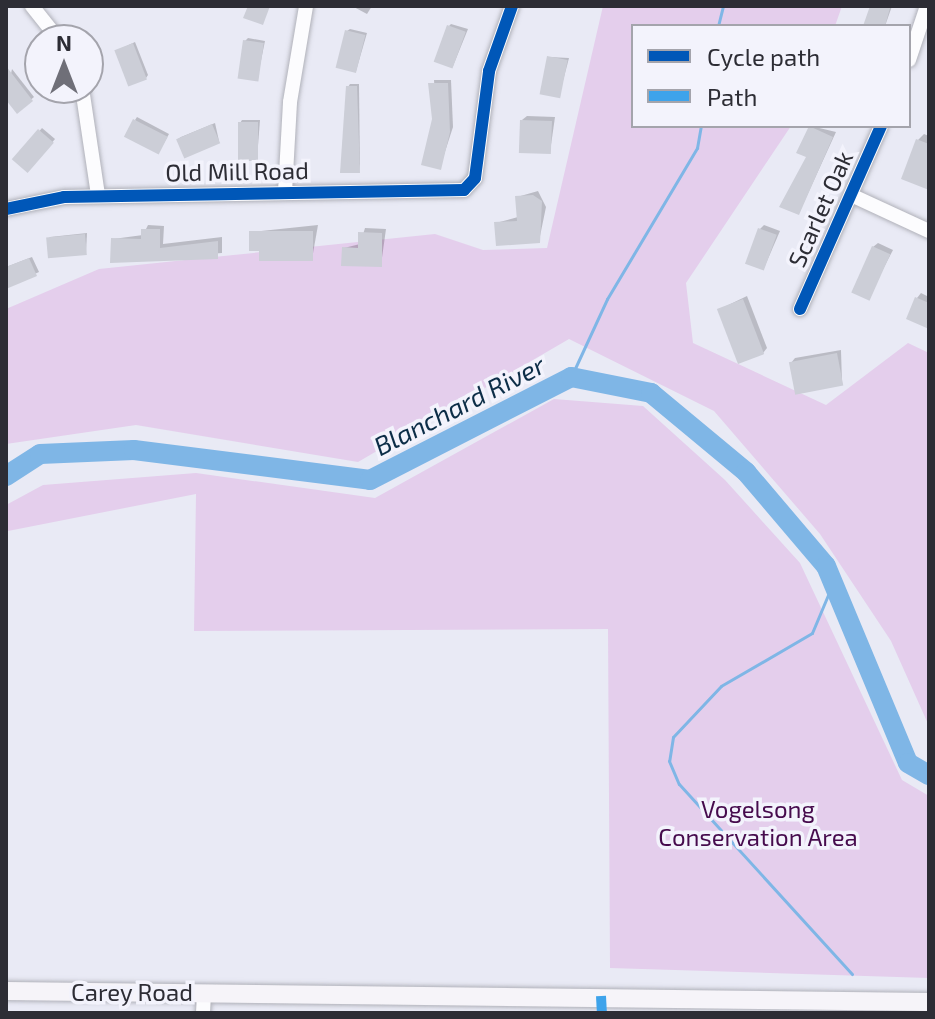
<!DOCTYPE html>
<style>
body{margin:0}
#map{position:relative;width:935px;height:1019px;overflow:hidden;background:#e9eaf5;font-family:"Exo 2",sans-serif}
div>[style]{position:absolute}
.green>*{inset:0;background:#e4ceec}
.shadow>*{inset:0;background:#0003;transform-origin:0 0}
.stream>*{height:3px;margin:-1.5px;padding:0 1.5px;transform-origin:1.5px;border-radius:1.5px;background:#7fb6e6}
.river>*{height:20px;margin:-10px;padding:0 10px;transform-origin:10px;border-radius:10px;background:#7fb6e6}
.building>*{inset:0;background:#ccced7;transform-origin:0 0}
.roads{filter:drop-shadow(0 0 2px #b0b1b9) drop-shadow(0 0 2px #b0b1b9)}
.minor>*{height:14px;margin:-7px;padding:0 7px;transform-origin:7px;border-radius:7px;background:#fcfcfe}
.major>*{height:18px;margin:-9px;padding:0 9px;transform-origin:9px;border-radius:9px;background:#f6f4f9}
.quiet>*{height:10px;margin-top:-5px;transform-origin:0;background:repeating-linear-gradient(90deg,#3ea3eb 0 20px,transparent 0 30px)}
.cycleway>*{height:12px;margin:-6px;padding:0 6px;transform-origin:6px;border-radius:6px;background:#0057b8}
span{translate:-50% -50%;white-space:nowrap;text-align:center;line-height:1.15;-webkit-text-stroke:7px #f3f3fc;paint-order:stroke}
.street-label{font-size:24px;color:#2d2d35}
.park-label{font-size:24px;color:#460b4d}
.water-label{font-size:26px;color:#0c2d47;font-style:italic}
.frame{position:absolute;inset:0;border:8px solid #2d2d35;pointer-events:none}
.legend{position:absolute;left:631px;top:24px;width:280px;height:104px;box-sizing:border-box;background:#f3f3fc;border:2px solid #a4a4ac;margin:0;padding:10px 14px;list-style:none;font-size:24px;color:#2d2d35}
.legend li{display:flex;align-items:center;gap:16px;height:40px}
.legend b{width:40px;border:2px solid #a4a4ac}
.north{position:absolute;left:24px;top:24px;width:80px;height:80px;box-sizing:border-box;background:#f3f3fc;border:2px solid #a4a4ac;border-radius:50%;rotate:0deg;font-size:22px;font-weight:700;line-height:32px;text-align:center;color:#2d2d35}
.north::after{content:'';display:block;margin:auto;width:28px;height:36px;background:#6f6f78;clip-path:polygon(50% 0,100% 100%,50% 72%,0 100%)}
</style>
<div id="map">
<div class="green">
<div style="clip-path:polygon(603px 6px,842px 6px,835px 26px,633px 26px,633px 126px,791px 126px,686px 283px,693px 343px,826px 405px,908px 343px,929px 353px,929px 726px,891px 641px,820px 534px,714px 411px,569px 339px,358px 462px,136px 425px,6px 444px,6px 309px,99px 269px,435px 234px,483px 250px,547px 248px)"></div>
<div style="clip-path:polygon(554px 399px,643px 406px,725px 480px,800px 563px,902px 780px,929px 796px,929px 978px,610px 968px,608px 629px,194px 631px,196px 494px,8px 531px,6px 586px,6px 505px,43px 485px,196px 473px,375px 498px)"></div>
</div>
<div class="shadow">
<div style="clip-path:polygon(352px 6px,372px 6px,367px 14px)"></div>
<div style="clip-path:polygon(872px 6px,892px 6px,885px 26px,865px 26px)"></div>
<div style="clip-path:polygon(451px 24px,468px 29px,453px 66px,449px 26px)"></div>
<div style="clip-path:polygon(350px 29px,367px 33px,356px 71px,347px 31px)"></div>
<div style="clip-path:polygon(248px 38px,265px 41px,257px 80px,245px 41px)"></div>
<div style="clip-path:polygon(135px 42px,148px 75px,146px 78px,116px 51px)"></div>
<div style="clip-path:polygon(549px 57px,569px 58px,559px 96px)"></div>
<div style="clip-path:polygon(12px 69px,34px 97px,17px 111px,6px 97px)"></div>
<div style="clip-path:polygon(434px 80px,451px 80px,453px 127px,440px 167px)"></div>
<div style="clip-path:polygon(350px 84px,359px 84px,360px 171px,348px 87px)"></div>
<div style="clip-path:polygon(527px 116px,555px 117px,550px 152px,522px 120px)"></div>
<div style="clip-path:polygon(137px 117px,169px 134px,160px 150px,135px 120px)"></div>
<div style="clip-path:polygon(242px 120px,260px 120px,257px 159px,240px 123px)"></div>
<div style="clip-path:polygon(215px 123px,219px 141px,178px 139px,181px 137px)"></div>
<div style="clip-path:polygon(811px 126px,836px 132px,799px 213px,809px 156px)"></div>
<div style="left:42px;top:128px;width:17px;height:40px;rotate:40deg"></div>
<div style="clip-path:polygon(924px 134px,929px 136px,929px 187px,918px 140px)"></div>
<div style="clip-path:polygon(538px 191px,546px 207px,539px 241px,496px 223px,518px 217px,517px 197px)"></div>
<div style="clip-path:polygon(148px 225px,164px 226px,163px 244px,222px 237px,222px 253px,112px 261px,113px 239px,143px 235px)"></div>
<div style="clip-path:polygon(318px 225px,312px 259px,261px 249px,251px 232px)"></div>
<div style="clip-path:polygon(764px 225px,780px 231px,764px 268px,760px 229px)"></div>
<div style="clip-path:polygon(365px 228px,386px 229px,381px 265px,344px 248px,360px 244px)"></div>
<div style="clip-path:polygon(87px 233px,86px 253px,48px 239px,50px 237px)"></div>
<div style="clip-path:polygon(878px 243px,893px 250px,868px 298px,873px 247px)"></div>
<div style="clip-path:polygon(32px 257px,39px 272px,6px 287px,6px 267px)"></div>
<div style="clip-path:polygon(921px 293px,929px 297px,929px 326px,917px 298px)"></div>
<div style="clip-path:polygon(747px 296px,767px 348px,763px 353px,720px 309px)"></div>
<div style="clip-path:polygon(841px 350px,842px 383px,791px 363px,795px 358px)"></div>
</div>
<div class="stream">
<div style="left:718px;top:26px;width:21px;rotate:-76deg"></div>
<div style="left:571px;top:377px;width:86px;rotate:-65.2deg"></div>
<div style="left:607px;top:299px;width:176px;rotate:-59.2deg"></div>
<div style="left:697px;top:148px;width:22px;rotate:-80deg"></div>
<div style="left:833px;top:583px;width:54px;rotate:112.8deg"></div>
<div style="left:812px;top:633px;width:105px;rotate:149.8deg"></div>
<div style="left:721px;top:686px;width:70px;rotate:133.3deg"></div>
<div style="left:673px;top:737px;width:24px;rotate:99deg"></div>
<div style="left:669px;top:761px;width:25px;rotate:67deg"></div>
<div style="left:679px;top:784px;width:257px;rotate:47.7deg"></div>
</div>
<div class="river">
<div style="left:6px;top:476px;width:40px;rotate:-32.9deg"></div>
<div style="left:40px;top:454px;width:94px;rotate:-2.4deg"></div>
<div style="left:134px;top:450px;width:238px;rotate:7.2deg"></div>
<div style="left:370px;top:480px;width:226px;rotate:-27.1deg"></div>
<div style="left:571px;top:377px;width:82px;rotate:11.3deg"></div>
<div style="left:651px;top:393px;width:124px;rotate:39.7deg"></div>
<div style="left:746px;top:472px;width:123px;rotate:49.6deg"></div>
<div style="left:826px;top:566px;width:213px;rotate:67.4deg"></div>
<div style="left:908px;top:763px;width:24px;rotate:30deg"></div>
</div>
<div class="building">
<div style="clip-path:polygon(248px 6px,270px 6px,263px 25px,243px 18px)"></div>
<div style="clip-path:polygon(870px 6px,890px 8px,885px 26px,863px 26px)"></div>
<div style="left:447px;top:25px;width:20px;height:39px;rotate:20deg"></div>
<div style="left:345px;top:30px;width:21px;height:39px;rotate:14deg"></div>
<div style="left:243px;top:40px;width:21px;height:39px;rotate:8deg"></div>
<div style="left:133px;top:43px;width:39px;height:20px;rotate:69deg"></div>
<div style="left:547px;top:56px;width:21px;height:39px;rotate:11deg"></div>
<div style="clip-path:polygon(6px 66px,33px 101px,17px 114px,6px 100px)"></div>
<div style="clip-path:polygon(428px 83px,448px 83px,450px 132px,441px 170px,421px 165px,432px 119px)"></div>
<div style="clip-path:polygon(346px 86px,357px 86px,360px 173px,340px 173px)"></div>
<div style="left:133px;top:119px;width:39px;height:20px;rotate:27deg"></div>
<div style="left:520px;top:120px;width:32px;height:33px;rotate:2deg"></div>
<div style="left:238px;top:122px;width:20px;height:39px"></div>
<div style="left:212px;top:124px;width:21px;height:39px;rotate:67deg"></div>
<div style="clip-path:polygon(809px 126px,833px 137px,799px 215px,779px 207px,806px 157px,796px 153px)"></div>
<div style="left:38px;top:129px;width:21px;height:40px;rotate:41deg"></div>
<div style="clip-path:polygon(916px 139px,929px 144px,929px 190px,901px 179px)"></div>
<div style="clip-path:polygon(533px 195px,542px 201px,540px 243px,496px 246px,494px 222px,517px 221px,515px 196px)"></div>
<div style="left:758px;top:228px;width:20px;height:38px;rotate:20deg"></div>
<div style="clip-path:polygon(141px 229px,160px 229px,160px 248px,218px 241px,218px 259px,110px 263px,111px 238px,141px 239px)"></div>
<div style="clip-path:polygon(249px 231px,313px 231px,313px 261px,259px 261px,259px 251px,249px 251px)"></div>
<div style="clip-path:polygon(358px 232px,382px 233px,382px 267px,341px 266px,342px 247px,358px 248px)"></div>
<div style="left:85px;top:234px;width:21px;height:39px;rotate:85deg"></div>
<div style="left:872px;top:246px;width:20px;height:51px;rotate:24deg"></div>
<div style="clip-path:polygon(29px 258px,37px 276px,6px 289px,6px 267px)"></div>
<div style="clip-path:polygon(915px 297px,929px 303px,929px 329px,906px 319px)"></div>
<div style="left:743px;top:299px;width:59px;height:28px;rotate:69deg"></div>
<div style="left:837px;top:353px;width:33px;height:49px;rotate:79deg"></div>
</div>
<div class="roads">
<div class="minor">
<div style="left:32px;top:6px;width:43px;rotate:51.5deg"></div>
<div style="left:909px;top:60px;width:57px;rotate:-71.6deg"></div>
<div style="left:82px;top:88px;width:108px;rotate:81.5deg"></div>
<div style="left:285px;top:192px;width:90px;rotate:-86.8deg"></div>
<div style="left:290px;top:102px;width:97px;rotate:-80.5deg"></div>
<div style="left:851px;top:195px;width:86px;rotate:24.8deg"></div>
<div style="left:6px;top:209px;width:59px;rotate:-11.7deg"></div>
<div style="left:64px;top:197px;width:400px;rotate:-1deg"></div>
<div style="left:464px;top:190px;width:16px;rotate:-47deg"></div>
<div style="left:475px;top:178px;width:108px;rotate:-82.5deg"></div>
<div style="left:489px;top:71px;width:69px;rotate:-70.5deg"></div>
<div style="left:800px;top:309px;width:200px;rotate:-66.1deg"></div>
<div style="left:203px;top:1013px;width:21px;rotate:-87deg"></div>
</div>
<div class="major">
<div style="left:6px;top:991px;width:923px;rotate:0.68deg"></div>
</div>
</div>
<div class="quiet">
<div style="left:601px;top:996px;width:17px;rotate:87deg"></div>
</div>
<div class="cycleway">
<div style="left:6px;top:209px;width:59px;rotate:-11.7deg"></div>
<div style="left:64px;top:197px;width:400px;rotate:-1deg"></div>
<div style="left:464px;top:190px;width:16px;rotate:-47deg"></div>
<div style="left:475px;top:178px;width:108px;rotate:-82.5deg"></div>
<div style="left:489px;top:71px;width:69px;rotate:-70.5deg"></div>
<div style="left:800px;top:309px;width:200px;rotate:-66.1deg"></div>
</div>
<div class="street-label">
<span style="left:237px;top:171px;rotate:-1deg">Old Mill Road</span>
<span style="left:820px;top:209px;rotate:-66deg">Scarlet Oak</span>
<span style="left:132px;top:992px">Carey Road</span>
</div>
<div class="park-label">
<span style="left:758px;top:823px">Vogelsong<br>Conservation Area</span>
</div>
<div class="water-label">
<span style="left:459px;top:405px;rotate:-27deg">Blanchard River</span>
</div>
<div class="frame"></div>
<ul class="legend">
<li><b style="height:10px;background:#0057b8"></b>Cycle path</li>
<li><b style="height:10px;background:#3ea3eb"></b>Path</li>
</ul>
<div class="north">N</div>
</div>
